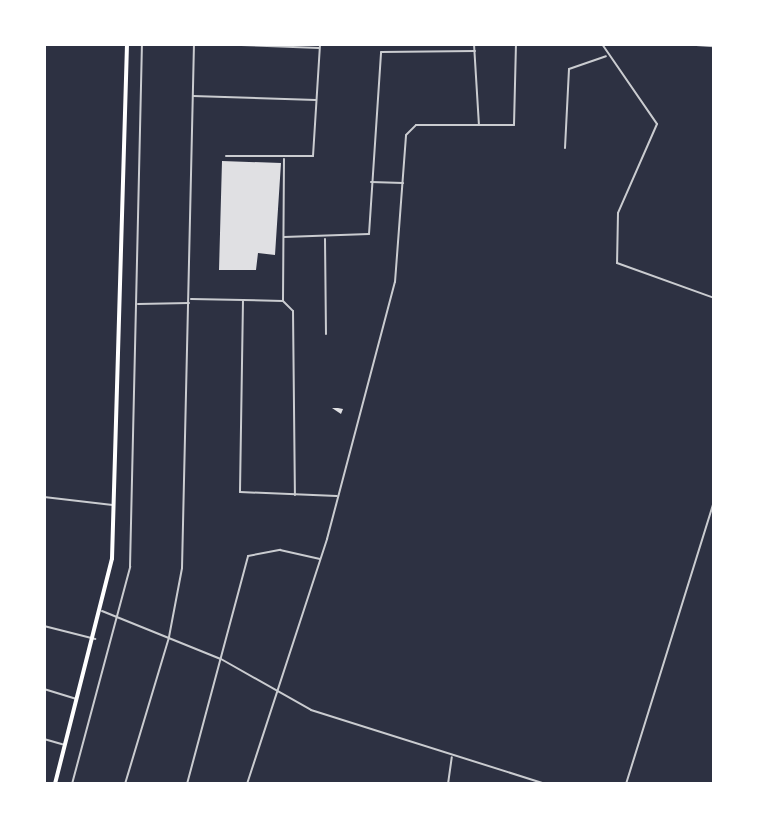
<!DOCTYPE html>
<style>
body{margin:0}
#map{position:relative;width:758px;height:828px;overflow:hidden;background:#2d3142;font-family:Helvetica,sans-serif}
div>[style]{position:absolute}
.building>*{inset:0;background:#e0e0e3}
.minor>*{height:2px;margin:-1px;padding:0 1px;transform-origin:1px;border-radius:1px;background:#caccd0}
.trunk>*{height:3.5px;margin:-1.75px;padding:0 1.75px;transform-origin:1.75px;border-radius:1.75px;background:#fff}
span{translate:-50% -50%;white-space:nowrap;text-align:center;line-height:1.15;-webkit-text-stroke:5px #fff;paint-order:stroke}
.frame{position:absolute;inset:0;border:46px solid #fff;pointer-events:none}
</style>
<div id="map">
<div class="building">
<div style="clip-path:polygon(222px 161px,281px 163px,275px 255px,258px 253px,256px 270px,219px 270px)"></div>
<div style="clip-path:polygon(332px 408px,338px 408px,343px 409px,341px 414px)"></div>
</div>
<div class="minor">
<div style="left:212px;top:44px;width:107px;rotate:2.1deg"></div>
<div style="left:474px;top:44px;width:81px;rotate:86.5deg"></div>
<div style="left:602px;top:44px;width:97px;rotate:55.5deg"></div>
<div style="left:657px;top:124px;width:97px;rotate:113.7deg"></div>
<div style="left:618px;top:213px;width:50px;rotate:91.1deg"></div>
<div style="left:617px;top:263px;width:103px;rotate:19.8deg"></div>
<div style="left:682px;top:44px;width:32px;rotate:4deg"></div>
<div style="left:193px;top:96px;width:123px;rotate:1.9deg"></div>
<div style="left:565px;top:148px;width:79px;rotate:-87.1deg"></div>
<div style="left:569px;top:69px;width:39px;rotate:-19deg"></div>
<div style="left:226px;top:156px;width:87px"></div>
<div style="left:313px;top:156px;width:112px;rotate:-86.4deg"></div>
<div style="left:371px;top:182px;width:32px;rotate:2deg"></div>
<div style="left:284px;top:237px;width:85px;rotate:-2deg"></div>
<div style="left:369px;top:234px;width:182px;rotate:-86.2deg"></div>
<div style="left:381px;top:52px;width:94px;rotate:-0.6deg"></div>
<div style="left:325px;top:239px;width:95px;rotate:89.4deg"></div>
<div style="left:191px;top:299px;width:92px;rotate:1.2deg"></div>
<div style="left:243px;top:300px;width:192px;rotate:90.9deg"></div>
<div style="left:240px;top:492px;width:97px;rotate:2.4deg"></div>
<div style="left:283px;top:300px;width:141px;rotate:-89.6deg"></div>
<div style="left:283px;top:301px;width:14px;rotate:45deg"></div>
<div style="left:293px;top:311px;width:184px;rotate:89.4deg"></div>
<div style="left:138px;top:304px;width:51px;rotate:-1.1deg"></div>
<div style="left:44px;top:497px;width:69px;rotate:6.6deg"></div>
<div style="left:102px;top:611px;width:128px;rotate:22deg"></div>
<div style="left:221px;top:659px;width:103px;rotate:29.5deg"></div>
<div style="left:311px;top:710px;width:245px;rotate:17.5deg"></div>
<div style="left:44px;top:626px;width:53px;rotate:14.3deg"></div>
<div style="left:44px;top:689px;width:34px;rotate:17deg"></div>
<div style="left:44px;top:739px;width:19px;rotate:16deg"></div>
<div style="left:72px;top:784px;width:225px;rotate:-75deg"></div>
<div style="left:130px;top:567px;width:523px;rotate:-88.69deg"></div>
<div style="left:125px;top:784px;width:153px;rotate:-73.3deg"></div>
<div style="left:169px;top:637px;width:70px;rotate:-79.3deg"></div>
<div style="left:182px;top:568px;width:524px;rotate:-88.69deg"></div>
<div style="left:187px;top:784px;width:236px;rotate:-75deg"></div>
<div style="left:248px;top:556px;width:33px;rotate:-11deg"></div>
<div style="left:280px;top:550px;width:41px;rotate:12.7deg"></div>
<div style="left:247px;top:784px;width:258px;rotate:-71.9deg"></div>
<div style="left:327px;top:539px;width:266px;rotate:-75.2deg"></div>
<div style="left:395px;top:282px;width:147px;rotate:-85.7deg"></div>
<div style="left:406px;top:135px;width:14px;rotate:-45deg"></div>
<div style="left:416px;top:125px;width:98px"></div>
<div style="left:514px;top:125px;width:81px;rotate:-88.6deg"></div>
<div style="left:448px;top:784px;width:27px;rotate:-82deg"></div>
<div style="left:626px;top:784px;width:295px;rotate:-72.7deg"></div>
</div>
<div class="trunk">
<div style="left:55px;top:784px;width:232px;rotate:-75.8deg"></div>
<div style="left:112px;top:559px;width:515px;rotate:-88.33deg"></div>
</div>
<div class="frame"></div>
</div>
